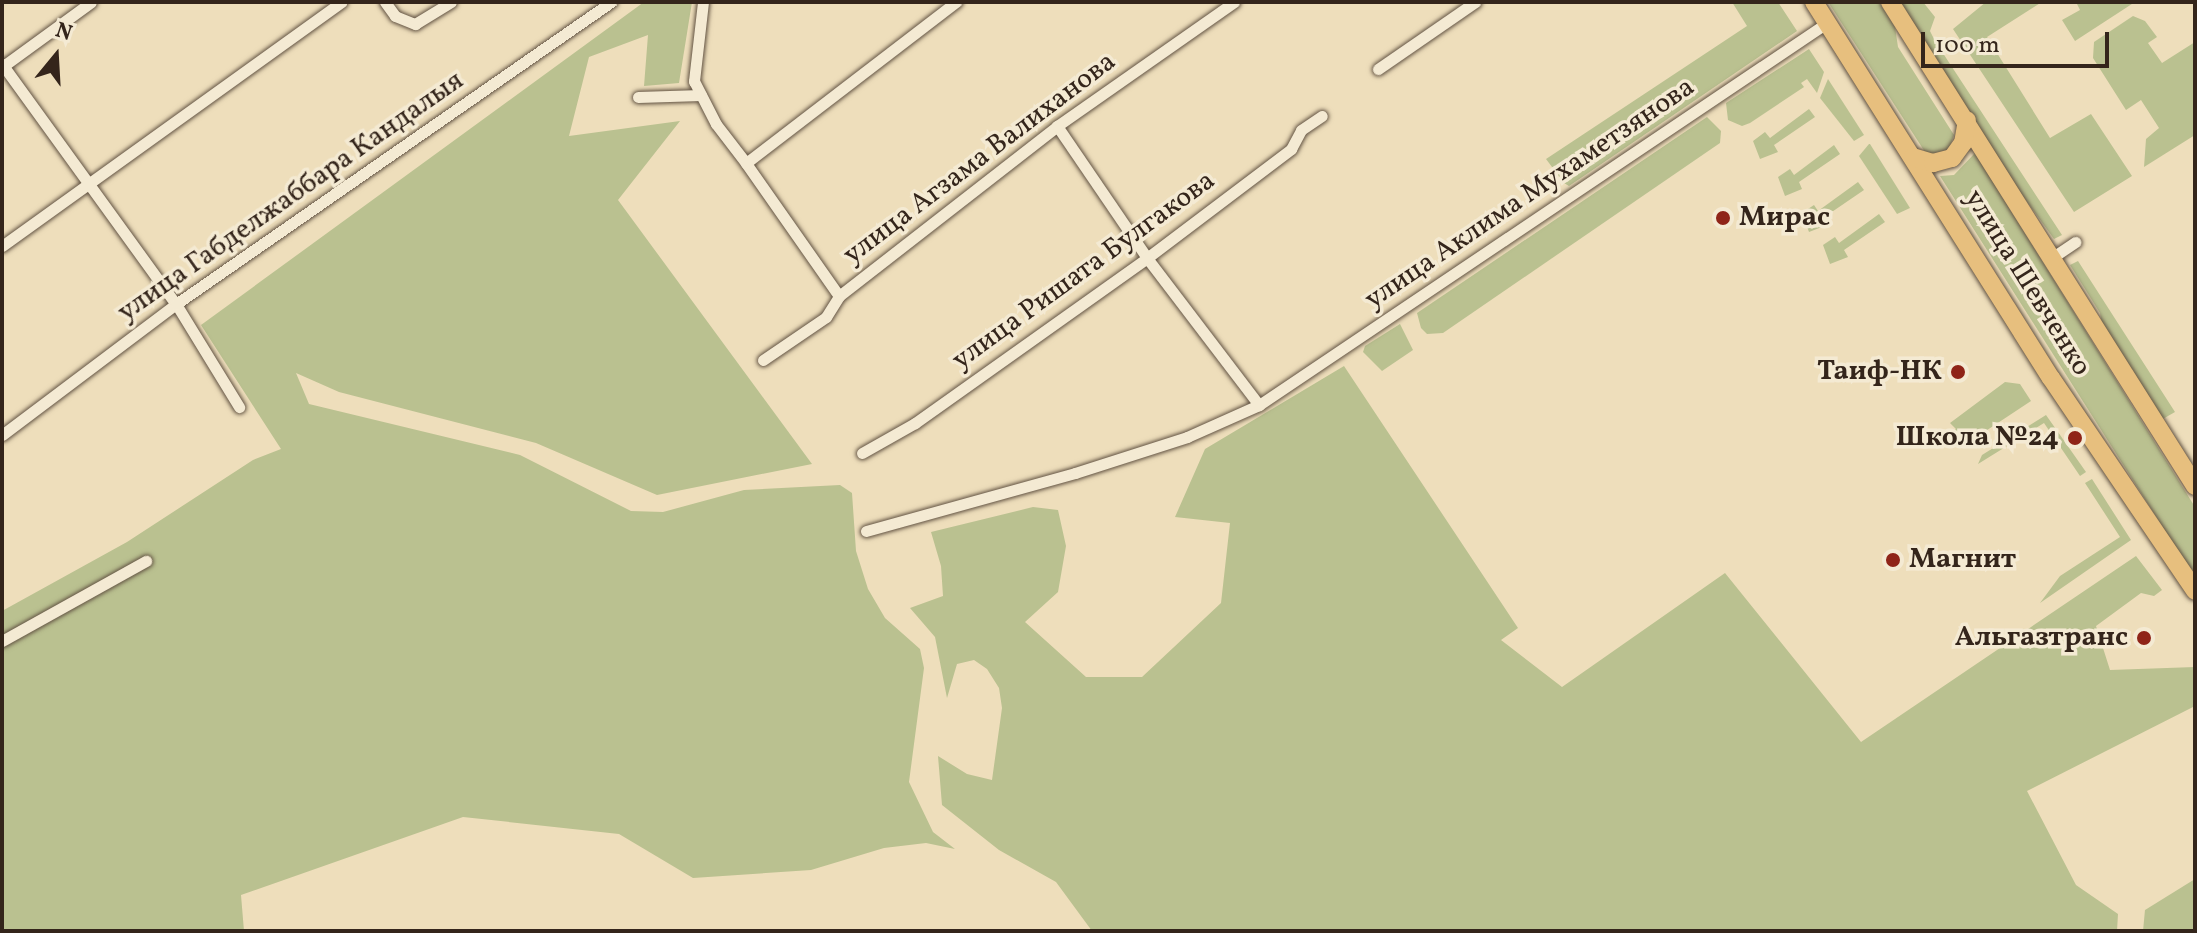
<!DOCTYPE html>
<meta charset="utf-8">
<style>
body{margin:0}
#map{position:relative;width:2197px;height:933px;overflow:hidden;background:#eedebb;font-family:Vollkorn,serif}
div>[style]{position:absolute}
.green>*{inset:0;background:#bac190}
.roads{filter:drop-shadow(0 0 2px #625343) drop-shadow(0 0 2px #625343)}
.street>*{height:11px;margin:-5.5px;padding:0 5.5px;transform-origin:5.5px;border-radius:5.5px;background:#f4ead3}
.primary>*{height:18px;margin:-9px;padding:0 9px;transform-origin:9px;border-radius:9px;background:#e7bf7e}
.dots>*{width:22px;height:22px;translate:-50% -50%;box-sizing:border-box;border:4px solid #f4ead3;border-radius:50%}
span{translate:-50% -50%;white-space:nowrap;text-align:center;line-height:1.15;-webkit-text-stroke:7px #f4ead3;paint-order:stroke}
.street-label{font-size:28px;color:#34251b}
.poi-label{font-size:28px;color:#34251b;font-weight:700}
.left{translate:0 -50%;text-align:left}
.right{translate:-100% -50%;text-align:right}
.frame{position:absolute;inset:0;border:4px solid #34251b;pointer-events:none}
.north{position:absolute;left:16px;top:16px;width:80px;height:80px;-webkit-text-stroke:6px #f4ead3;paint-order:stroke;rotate:18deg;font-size:22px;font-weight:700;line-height:32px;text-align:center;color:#34251b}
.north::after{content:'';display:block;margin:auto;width:28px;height:36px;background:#34251b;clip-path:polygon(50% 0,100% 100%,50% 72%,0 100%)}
.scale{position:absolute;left:1921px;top:32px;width:188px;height:36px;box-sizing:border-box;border:4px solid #34251b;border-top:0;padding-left:10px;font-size:24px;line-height:28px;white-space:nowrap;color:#34251b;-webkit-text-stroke:6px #f4ead3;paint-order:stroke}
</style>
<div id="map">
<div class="green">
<div style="clip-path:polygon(644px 2px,692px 2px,679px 83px,644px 86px,648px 35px,589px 57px,569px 136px,680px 121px,618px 200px,812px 464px,657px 495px,536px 443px,339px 392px,296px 373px,309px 404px,520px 455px,631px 511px,663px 512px,744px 490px,840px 485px,852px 493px,856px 551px,868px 589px,885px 618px,920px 649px,924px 668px,909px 782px,933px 832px,955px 849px,926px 843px,884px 848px,811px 870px,693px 878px,619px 834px,463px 817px,241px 895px,244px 931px,2px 931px,2px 611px,127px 542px,253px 460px,281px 449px,201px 325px)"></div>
<div style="clip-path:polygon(1732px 2px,1778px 2px,1797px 31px,1569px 186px,1564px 183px,1546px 159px,1747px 26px)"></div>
<div style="clip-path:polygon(1828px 2px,1879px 2px,1895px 27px,1898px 47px,1954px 135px,1949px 149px,1936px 155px,1925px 152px)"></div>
<div style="clip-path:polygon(1899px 2px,1923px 2px,1935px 17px,1930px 31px,1935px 41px,2062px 235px,2054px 239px,2012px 181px)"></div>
<div style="clip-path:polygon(1986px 2px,2042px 2px,1987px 37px,2050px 138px,2091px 114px,2132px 176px,2074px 212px,1953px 29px)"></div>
<div style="clip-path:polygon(2076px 2px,2135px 2px,2075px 41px,2062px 20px,2080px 10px)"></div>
<div style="clip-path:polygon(2133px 16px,2145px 21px,2157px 37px,2148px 43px,2162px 63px,2195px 42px,2195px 135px,2144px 167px,2146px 139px,2159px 128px,2141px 100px,2126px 110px,2093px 58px,2094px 42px)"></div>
<div style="clip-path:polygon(1809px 49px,1824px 72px,1817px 93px,1807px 79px,1801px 83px,1804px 87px,1750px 123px,1742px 126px,1728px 120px,1726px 103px)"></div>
<div style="clip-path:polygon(1828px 79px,1864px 135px,1854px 141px,1820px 98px)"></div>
<div style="clip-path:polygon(1809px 109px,1815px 117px,1774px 145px,1778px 152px,1760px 159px,1753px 141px,1765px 132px,1770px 138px)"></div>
<div style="clip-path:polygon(1707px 117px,1721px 131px,1720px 143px,1443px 333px,1427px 334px,1421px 328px,1417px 313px)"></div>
<div style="clip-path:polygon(1869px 144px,1870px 144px,1910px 208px,1897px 214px,1859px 156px)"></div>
<div style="clip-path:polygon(1834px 145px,1840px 154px,1799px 182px,1802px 189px,1785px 196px,1778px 177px,1790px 169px,1794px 175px)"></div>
<div style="clip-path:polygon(1975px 153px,2195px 507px,2195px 578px,1940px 176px,1954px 175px)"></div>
<div style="clip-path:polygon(1858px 182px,1864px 190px,1823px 218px,1827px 225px,1809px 232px,1802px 213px,1814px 205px,1818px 211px)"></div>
<div style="clip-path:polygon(1879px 214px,1885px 222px,1844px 250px,1848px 257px,1830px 264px,1823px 245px,1835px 237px,1839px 243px)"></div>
<div style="clip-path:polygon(2078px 261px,2175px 412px,2161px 420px,2103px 330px,2100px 313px,2070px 265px)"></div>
<div style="clip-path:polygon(1400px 324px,1413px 350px,1382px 371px,1363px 352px,1365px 346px)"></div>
<div style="clip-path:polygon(1344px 366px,1518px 628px,1501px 640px,1562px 687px,1725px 573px,1861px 742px,2136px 556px,2162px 590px,2154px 596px,2141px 593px,2096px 626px,2110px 670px,2195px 667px,2195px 706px,2027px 791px,2076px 885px,2118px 914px,2117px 931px,1092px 931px,1056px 882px,999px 850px,942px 805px,938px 756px,967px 774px,992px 780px,1002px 708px,999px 688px,987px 669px,974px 660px,957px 664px,947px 698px,935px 637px,910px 608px,943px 596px,941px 566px,931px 532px,1033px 507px,1058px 510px,1066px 546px,1058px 592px,1025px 622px,1086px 677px,1142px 677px,1221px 603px,1230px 523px,1175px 517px,1205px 449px)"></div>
<div style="clip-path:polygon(2005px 382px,2020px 384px,2031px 401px,1963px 446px,1949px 443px,1944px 439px,1956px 429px,1950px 423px)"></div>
<div style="clip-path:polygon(2046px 415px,2086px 472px,2080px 476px,2044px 423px,1978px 464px,1982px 455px)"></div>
<div style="clip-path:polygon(2092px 479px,2131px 540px,2040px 603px,2060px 576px,2120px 537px,2085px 483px)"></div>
<div style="clip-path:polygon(2195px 879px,2195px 931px,2143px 931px,2145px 910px)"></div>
</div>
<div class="roads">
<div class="street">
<div style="left:385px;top:2px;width:17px;rotate:54deg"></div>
<div style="left:395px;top:16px;width:22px;rotate:22deg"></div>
<div style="left:415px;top:24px;width:42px;rotate:-31.4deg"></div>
<div style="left:703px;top:2px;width:80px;rotate:96.5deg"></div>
<div style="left:694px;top:81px;width:48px;rotate:62.9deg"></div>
<div style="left:716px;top:124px;width:49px;rotate:52.4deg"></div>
<div style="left:2px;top:64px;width:296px;rotate:54.1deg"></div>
<div style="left:176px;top:304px;width:121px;rotate:58.5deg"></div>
<div style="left:2px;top:67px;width:110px;rotate:-36.1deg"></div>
<div style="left:1378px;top:69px;width:118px;rotate:-34.6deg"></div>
<div style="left:638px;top:97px;width:63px;rotate:-1.8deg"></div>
<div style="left:1057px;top:126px;width:160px;rotate:55.7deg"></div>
<div style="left:1147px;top:258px;width:185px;rotate:52.7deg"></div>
<div style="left:2px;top:246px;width:418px;rotate:-35.7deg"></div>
<div style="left:2053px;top:257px;width:27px;rotate:-34deg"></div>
<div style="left:839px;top:296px;width:162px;rotate:-125deg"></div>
<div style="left:746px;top:163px;width:265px;rotate:-37.5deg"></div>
<div style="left:763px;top:360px;width:76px;rotate:-34.3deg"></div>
<div style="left:826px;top:317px;width:25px;rotate:-58deg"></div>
<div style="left:839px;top:296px;width:276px;rotate:-37.9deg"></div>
<div style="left:1057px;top:126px;width:216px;rotate:-35deg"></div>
<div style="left:2px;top:435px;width:218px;rotate:-37deg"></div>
<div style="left:176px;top:304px;width:530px;rotate:-34.77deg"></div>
<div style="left:862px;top:453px;width:61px;rotate:-29.5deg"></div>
<div style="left:915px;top:423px;width:285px;rotate:-35.4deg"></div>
<div style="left:1147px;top:258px;width:181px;rotate:-37.1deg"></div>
<div style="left:1291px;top:149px;width:21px;rotate:-62deg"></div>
<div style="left:1301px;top:130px;width:25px;rotate:-34deg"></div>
<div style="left:866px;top:531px;width:217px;rotate:-15.5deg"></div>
<div style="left:1075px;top:473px;width:118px;rotate:-17.8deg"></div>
<div style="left:1187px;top:437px;width:79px;rotate:-24deg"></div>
<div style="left:1259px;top:405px;width:686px;rotate:-33.94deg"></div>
<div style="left:2px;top:641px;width:165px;rotate:-29.1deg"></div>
</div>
<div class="primary">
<div style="left:1814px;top:2px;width:444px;rotate:57.8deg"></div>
<div style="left:2051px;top:378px;width:257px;rotate:55.9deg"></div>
<div style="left:1890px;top:2px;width:572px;rotate:57.78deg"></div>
<div style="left:1913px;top:157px;width:21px;rotate:17deg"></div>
<div style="left:1933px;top:163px;width:20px;rotate:-15deg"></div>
<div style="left:1952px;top:158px;width:19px;rotate:-54deg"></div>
<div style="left:1963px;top:143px;width:23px;rotate:-80deg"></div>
</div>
</div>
<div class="dots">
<div style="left:1723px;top:218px;background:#8f2418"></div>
<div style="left:1958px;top:372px;background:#8f2418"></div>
<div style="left:2075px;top:438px;background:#8f2418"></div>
<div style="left:1893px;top:560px;background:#8f2418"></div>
<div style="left:2144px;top:638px;background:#8f2418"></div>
</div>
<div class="street-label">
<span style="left:980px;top:159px;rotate:-37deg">улица Агзама Валиханова</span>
<span style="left:1530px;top:194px;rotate:-34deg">улица Аклима Мухаметзянова</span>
<span style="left:291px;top:197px;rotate:-35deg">улица Габделжаббара Кандалыя</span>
<span style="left:1084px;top:271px;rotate:-36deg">улица Ришата Булгакова</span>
<span style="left:2027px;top:283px;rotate:58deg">улица Шевченко</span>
</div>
<div class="poi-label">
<span class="left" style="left:1739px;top:218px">Мирас</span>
<span class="right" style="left:1942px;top:372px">Таиф-НК</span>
<span class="right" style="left:2059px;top:438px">Школа №24</span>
<span class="left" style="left:1909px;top:560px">Магнит</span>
<span class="right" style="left:2128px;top:638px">Альгазтранс</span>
</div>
<div class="frame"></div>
<div class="north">N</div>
<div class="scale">100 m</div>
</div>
